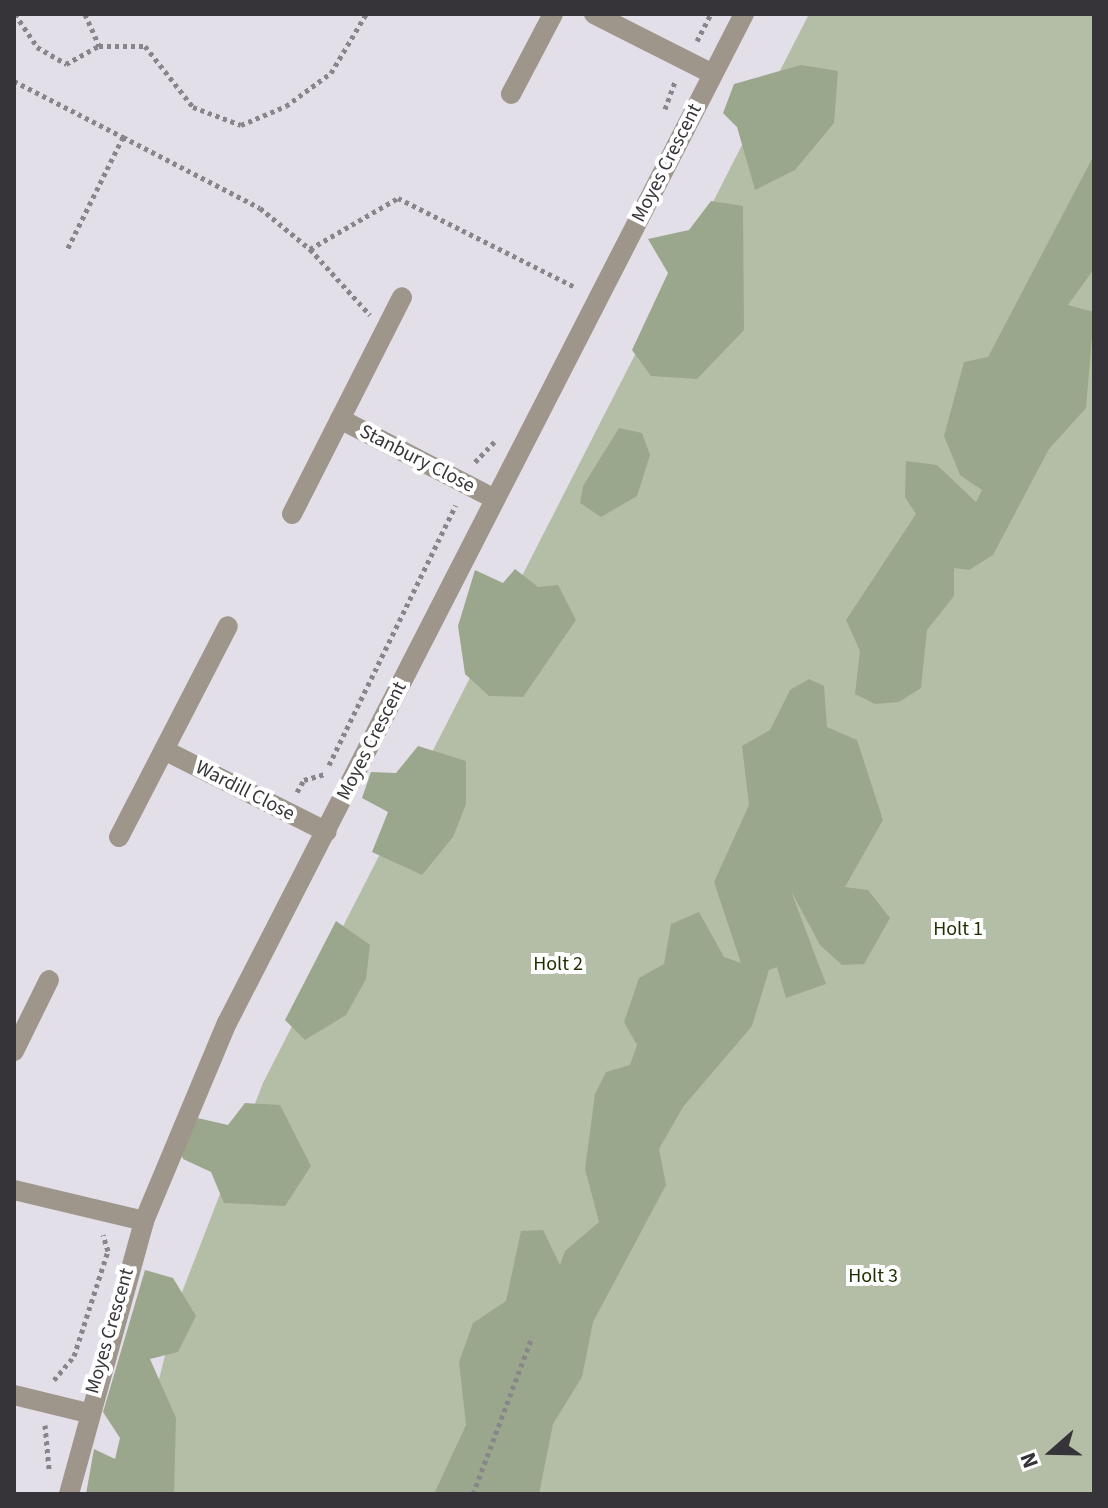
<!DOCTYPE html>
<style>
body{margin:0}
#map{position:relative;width:1108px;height:1508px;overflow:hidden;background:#e3dfe9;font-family:"Source Sans 3",sans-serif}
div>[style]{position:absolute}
.green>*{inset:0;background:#b4bea7}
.forest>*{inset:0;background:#9ba78c}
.path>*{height:5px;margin-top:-2.5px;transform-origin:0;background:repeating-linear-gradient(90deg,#88858c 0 4px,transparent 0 8px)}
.street>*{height:20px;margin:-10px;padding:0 10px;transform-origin:10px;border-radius:10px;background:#9e958b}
span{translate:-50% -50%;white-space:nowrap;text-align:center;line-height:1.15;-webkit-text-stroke:8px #fff;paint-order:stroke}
.street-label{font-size:20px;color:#363438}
.park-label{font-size:20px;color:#202f01}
.frame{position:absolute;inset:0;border:16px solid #363438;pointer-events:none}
.north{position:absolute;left:1012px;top:1412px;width:80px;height:80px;-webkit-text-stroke:6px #fff;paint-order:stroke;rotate:250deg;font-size:22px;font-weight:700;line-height:32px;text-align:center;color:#363438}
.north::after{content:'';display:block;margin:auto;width:28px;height:36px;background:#363438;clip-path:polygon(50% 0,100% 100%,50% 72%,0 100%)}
</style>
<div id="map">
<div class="green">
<div style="clip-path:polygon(809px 14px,1094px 14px,1094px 1494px,130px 1494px,179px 1300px,263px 1083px)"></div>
</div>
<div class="forest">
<div style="clip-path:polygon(801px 65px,838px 71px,834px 123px,795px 170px,755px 190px,737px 127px,723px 113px,734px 84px)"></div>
<div style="clip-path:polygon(1094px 155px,1094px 269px,1068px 305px,1094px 312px,1086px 408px,1049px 449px,993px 555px,969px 570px,954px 568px,954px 596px,927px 630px,921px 688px,899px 702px,875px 704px,855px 694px,860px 651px,846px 620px,916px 514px,905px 497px,906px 461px,937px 465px,976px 502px,982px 490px,960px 475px,944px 436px,964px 362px,988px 357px)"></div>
<div style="clip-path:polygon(711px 201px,743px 206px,744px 330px,697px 379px,651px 376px,632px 350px,668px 273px,648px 239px,689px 230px)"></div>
<div style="clip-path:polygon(619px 428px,642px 433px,650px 455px,637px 496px,601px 517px,580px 503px,583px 486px)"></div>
<div style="clip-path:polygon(515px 569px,538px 587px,558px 585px,576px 620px,523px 697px,489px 696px,465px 674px,458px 626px,475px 570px,503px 583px)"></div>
<div style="clip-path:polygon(809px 679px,824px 686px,827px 727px,857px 740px,883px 820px,845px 887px,868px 890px,890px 918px,864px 964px,842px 965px,820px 945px,791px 891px,826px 984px,786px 998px,777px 967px,769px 970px,752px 1026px,683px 1107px,659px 1149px,666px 1185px,593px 1322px,582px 1377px,553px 1424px,539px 1494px,434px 1494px,466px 1425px,459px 1362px,473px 1323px,506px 1301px,521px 1231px,543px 1230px,560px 1265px,565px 1251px,599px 1222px,585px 1169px,595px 1094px,606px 1072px,630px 1065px,637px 1045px,624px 1022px,639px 978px,664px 964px,671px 924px,699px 912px,724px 957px,741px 963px,714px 882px,749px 805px,742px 746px,770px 730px,790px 690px)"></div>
<div style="clip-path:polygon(418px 746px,466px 761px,466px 804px,453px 837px,422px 875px,372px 852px,388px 812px,362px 798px,371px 772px,396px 773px)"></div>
<div style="clip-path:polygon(336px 921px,370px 945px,366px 979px,346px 1015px,305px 1040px,285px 1020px)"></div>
<div style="clip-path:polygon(245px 1103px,280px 1105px,311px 1166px,285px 1206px,224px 1203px,211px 1172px,183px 1159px,179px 1147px,193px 1117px,228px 1125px)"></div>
<div style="clip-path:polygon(145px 1270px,173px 1278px,196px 1316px,178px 1352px,150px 1359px,176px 1418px,174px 1494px,86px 1494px,94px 1449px,115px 1459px,120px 1438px,103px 1412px)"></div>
</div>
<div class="path">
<div style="left:15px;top:14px;width:40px;rotate:56deg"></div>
<div style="left:37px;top:47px;width:34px;rotate:30deg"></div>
<div style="left:66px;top:64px;width:38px;rotate:-29deg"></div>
<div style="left:99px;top:46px;width:46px"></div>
<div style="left:145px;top:46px;width:78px;rotate:51.8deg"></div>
<div style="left:193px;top:107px;width:51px;rotate:20.6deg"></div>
<div style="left:241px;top:125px;width:49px;rotate:-22.9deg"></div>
<div style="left:286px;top:106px;width:56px;rotate:-36.3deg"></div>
<div style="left:331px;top:73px;width:69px;rotate:-59.3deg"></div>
<div style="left:85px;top:14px;width:35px;rotate:66deg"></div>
<div style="left:697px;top:41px;width:30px;rotate:-63deg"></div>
<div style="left:14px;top:81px;width:123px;rotate:27.2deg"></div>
<div style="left:123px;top:137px;width:126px;rotate:116.4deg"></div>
<div style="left:665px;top:109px;width:29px;rotate:-70deg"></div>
<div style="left:123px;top:137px;width:154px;rotate:27.4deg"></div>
<div style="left:260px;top:208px;width:65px;rotate:39.4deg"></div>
<div style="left:310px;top:249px;width:102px;rotate:-30.1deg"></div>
<div style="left:398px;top:198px;width:200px;rotate:26.7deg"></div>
<div style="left:310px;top:249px;width:89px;rotate:47.7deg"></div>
<div style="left:475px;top:462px;width:28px;rotate:-46deg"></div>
<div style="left:329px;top:765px;width:289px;rotate:-64deg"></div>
<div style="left:297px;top:792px;width:14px;rotate:-60deg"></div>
<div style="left:304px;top:780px;width:22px;rotate:-16deg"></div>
<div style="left:54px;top:1380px;width:31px;rotate:-50deg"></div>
<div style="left:74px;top:1356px;width:110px;rotate:-72.1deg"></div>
<div style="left:108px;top:1251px;width:17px;rotate:-107deg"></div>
<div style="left:45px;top:1425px;width:44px;rotate:84.8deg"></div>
<div style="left:473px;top:1494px;width:168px;rotate:-69.4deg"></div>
</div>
<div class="street">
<div style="left:594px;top:14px;width:133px;rotate:26.8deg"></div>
<div style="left:511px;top:94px;width:90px;rotate:-62.3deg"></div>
<div style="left:340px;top:419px;width:174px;rotate:27.3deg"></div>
<div style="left:292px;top:514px;width:243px;rotate:-63.1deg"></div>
<div style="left:164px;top:750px;width:182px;rotate:26.7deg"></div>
<div style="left:119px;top:837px;width:237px;rotate:-62.7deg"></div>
<div style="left:14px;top:1051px;width:79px;rotate:-63.8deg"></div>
<div style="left:14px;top:1190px;width:134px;rotate:13.4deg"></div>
<div style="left:14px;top:1395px;width:76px;rotate:13.7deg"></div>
<div style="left:69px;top:1494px;width:283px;rotate:-74.6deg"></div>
<div style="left:144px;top:1221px;width:215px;rotate:-67.3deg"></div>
<div style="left:227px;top:1023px;width:1134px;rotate:-62.87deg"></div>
</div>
<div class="street-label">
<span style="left:667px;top:163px;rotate:-63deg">Moyes Crescent</span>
<span style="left:417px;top:459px;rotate:27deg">Stanbury Close</span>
<span style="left:372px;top:741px;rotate:-63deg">Moyes Crescent</span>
<span style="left:245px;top:791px;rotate:27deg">Wardill Close</span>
<span style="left:110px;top:1331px;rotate:-74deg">Moyes Crescent</span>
</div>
<div class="park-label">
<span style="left:958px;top:929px">Holt 1</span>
<span style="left:558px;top:964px">Holt 2</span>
<span style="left:873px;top:1276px">Holt 3</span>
</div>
<div class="frame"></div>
<div class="north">N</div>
</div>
